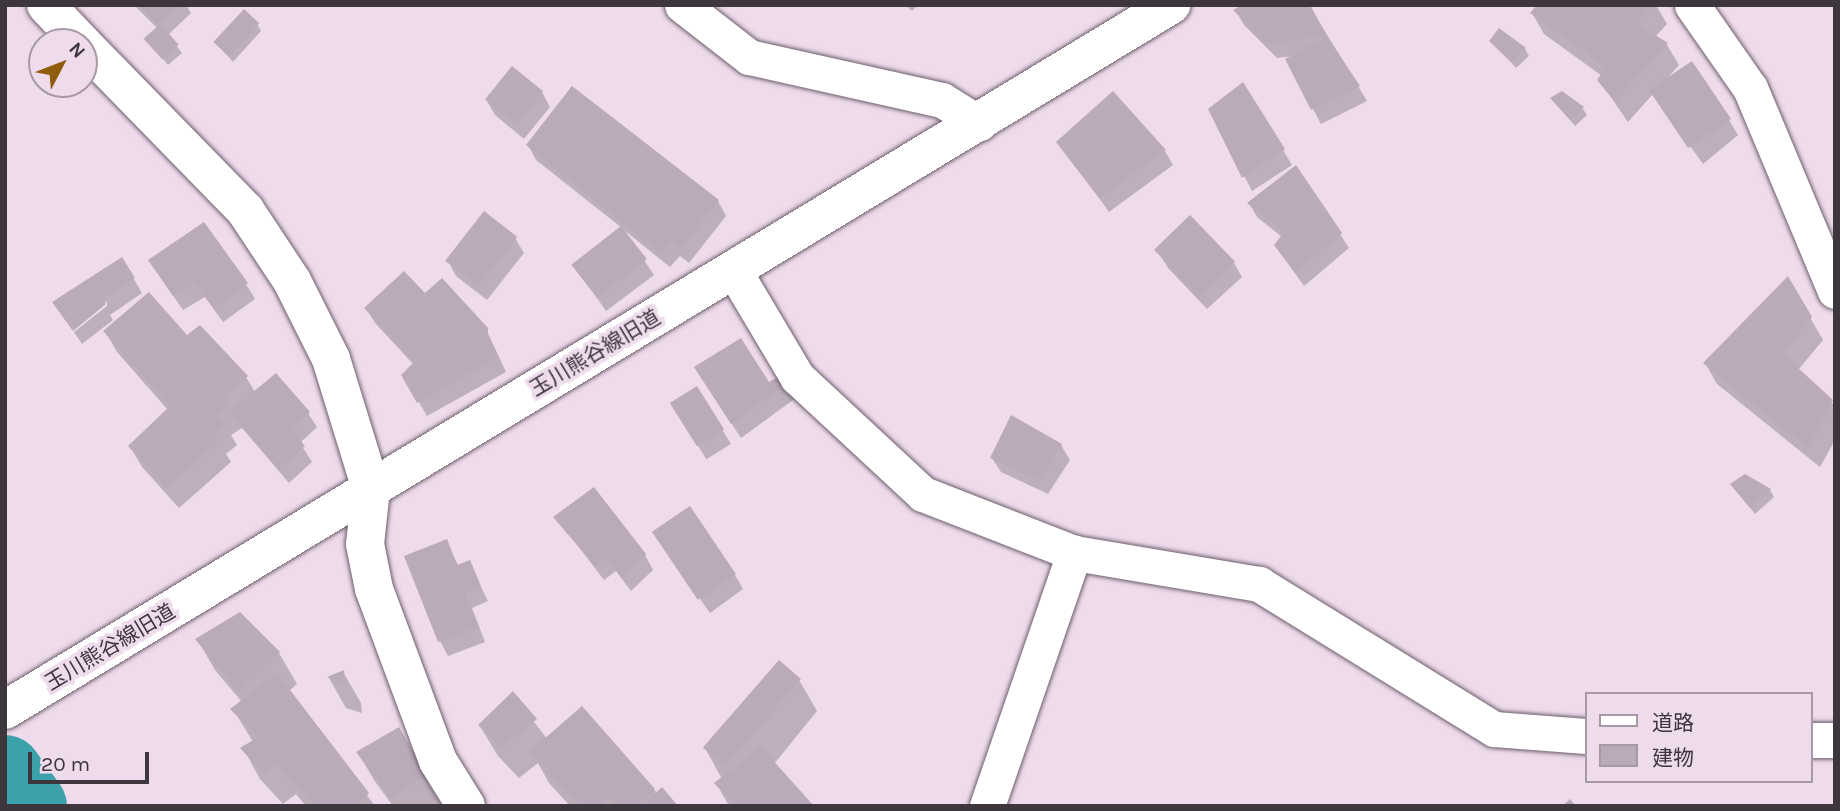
<!DOCTYPE html>
<meta charset="utf-8">
<style>
body{margin:0}
#map{position:relative;width:1840px;height:811px;overflow:hidden;background:#eedbec;font-family:Karla,"Noto Sans JP",sans-serif}
div>[style]{position:absolute}
.shadow>*{inset:0;background:#0003;transform-origin:0 0}
.river>*{height:74px;margin:-37px;padding:0 37px;transform-origin:37px;border-radius:37px;background:#3ba2ab}
.building>*{inset:0;background:#bbaaba;transform-origin:0 0}
.roads{filter:drop-shadow(0 0 2px #6d5e6c) drop-shadow(0 0 2px #6d5e6c)}
.street>*{height:35px;margin:-17.5px;padding:0 17.5px;transform-origin:17.5px;border-radius:17.5px;background:#fff}
.secondary>*{height:38px;margin:-19px;padding:0 19px;transform-origin:19px;border-radius:19px;background:#fff}
span{translate:-50% -50%;white-space:nowrap;text-align:center;line-height:1.15;-webkit-text-stroke:7px #eedbec;paint-order:stroke}
.street-label{font-size:21px;color:#3d363c}
.frame{position:absolute;inset:0;border:7px solid #3d363c;pointer-events:none}
.legend{position:absolute;left:1585px;top:692px;width:228px;height:91px;box-sizing:border-box;background:#eedbec;border:2px solid #a799a6;margin:0;padding:9px 12px;list-style:none;font-size:21px;color:#3d363c}
.legend li{display:flex;align-items:center;gap:14px;height:35px}
.legend b{width:35px;border:2px solid #a799a6}
.north{position:absolute;left:28px;top:28px;width:70px;height:70px;box-sizing:border-box;background:#eedbec;border:2px solid #a799a6;border-radius:50%;rotate:48deg;font-size:19px;font-weight:700;line-height:28px;text-align:center;color:#3d363c}
.north::after{content:'';display:block;margin:auto;width:24px;height:32px;background:#905c0d;clip-path:polygon(50% 0,100% 100%,50% 72%,0 100%)}
.scale{position:absolute;left:28px;top:752px;width:121px;height:32px;box-sizing:border-box;border:4px solid #3d363c;border-top:0;padding-left:9px;font-size:21px;line-height:24px;white-space:nowrap;color:#3d363c;-webkit-text-stroke:5px #eedbec;paint-order:stroke}
</style>
<div id="map">
<div class="shadow">
<div style="clip-path:polygon(134px 5px,186px 5px,191px 13px,168px 35px,182px 53px,168px 65px,146px 39px,158px 29px)"></div>
<div style="clip-path:polygon(905px 5px,918px 5px,912px 11px)"></div>
<div style="clip-path:polygon(1309px 5px,1367px 101px,1321px 124px,1287px 60px,1294px 56px,1277px 58px,1244px 25px,1236px 11px)"></div>
<div style="clip-path:polygon(1539px 5px,1656px 5px,1667px 24px,1655px 37px,1667px 45px,1679px 65px,1662px 84px,1729px 120px,1738px 135px,1703px 164px,1653px 94px,1628px 122px,1599px 80px,1602px 76px,1544px 34px,1532px 13px)"></div>
<div style="clip-path:polygon(257px 24px,261px 31px,233px 62px,216px 43px)"></div>
<div style="clip-path:polygon(1499px 30px,1525px 49px,1529px 56px,1516px 68px,1492px 41px)"></div>
<div style="clip-path:polygon(542px 92px,550px 107px,524px 139px,495px 115px,487px 101px)"></div>
<div style="clip-path:polygon(1562px 93px,1583px 109px,1587px 115px,1575px 126px,1552px 98px)"></div>
<div style="clip-path:polygon(1210px 110px,1283px 150px,1292px 165px,1252px 191px)"></div>
<div style="clip-path:polygon(1059px 142px,1165px 151px,1173px 165px,1109px 212px)"></div>
<div style="clip-path:polygon(528px 145px,718px 201px,726px 216px,689px 263px,680px 256px,670px 267px,624px 230px,654px 275px,606px 311px,574px 265px,622px 228px,536px 160px)"></div>
<div style="clip-path:polygon(1249px 203px,1340px 234px,1349px 248px,1304px 286px,1276px 246px,1282px 237px,1257px 217px)"></div>
<div style="clip-path:polygon(515px 238px,524px 253px,487px 300px,456px 276px,448px 261px)"></div>
<div style="clip-path:polygon(1159px 253px,1234px 263px,1242px 277px,1207px 309px,1168px 268px)"></div>
<div style="clip-path:polygon(122px 259px,142px 293px,110px 315px,113px 320px,82px 344px,74px 332px,107px 306px,107px 301px,72px 329px,63px 317px)"></div>
<div style="clip-path:polygon(159px 275px,246px 284px,255px 299px,223px 322px,205px 297px,183px 310px)"></div>
<div style="clip-path:polygon(1788px 279px,1823px 340px,1798px 370px,1835px 406px,1835px 440px,1820px 467px,1717px 384px,1705px 363px)"></div>
<div style="clip-path:polygon(425px 295px,486px 329px,506px 372px,427px 416px,403px 375px,414px 365px,375px 323px,366px 308px)"></div>
<div style="clip-path:polygon(105px 331px,187px 338px,246px 377px,255px 392px,308px 413px,317px 427px,300px 443px,312px 462px,289px 483px,242px 428px,231px 435px,237px 445px,226px 454px,231px 462px,179px 508px,142px 467px,130px 446px,168px 410px,117px 352px)"></div>
<div style="clip-path:polygon(790px 371px,804px 392px,741px 438px,704px 382px,768px 384px)"></div>
<div style="left:696px;top:388px;width:66px;height:29px;rotate:58deg"></div>
<div style="clip-path:polygon(1061px 445px,1070px 460px,1048px 494px,1001px 472px,992px 458px)"></div>
<div style="clip-path:polygon(1770px 490px,1774px 497px,1755px 514px,1737px 491px)"></div>
<div style="clip-path:polygon(556px 517px,645px 555px,653px 570px,631px 591px,616px 571px,604px 580px)"></div>
<div style="clip-path:polygon(446px 541px,459px 567px,469px 563px,488px 601px,472px 608px,485px 642px,448px 656px,440px 641px)"></div>
<div style="clip-path:polygon(666px 551px,735px 575px,743px 589px,710px 613px)"></div>
<div style="clip-path:polygon(197px 639px,279px 653px,297px 684px,289px 691px,375px 806px,306px 806px,296px 794px,283px 804px,260px 779px,243px 748px,253px 742px,233px 709px,242px 702px,215px 670px)"></div>
<div style="clip-path:polygon(343px 672px,361px 703px,362px 713px,346px 708px,329px 678px)"></div>
<div style="clip-path:polygon(799px 680px,817px 711px,774px 764px,812px 806px,729px 806px,716px 783px,722px 779px,705px 748px)"></div>
<div style="clip-path:polygon(513px 694px,547px 739px,654px 790px,676px 806px,570px 806px,549px 783px,538px 763px,519px 778px,498px 756px,480px 726px)"></div>
<div style="clip-path:polygon(398px 730px,442px 806px,393px 806px,376px 783px,358px 753px)"></div>
</div>
<div class="river">
<div style="left:5px;top:772px;width:42px;rotate:53.7deg"></div>
</div>
<div class="building">
<div style="clip-path:polygon(138px 5px,176px 5px,157px 24px)"></div>
<div style="clip-path:polygon(1242px 5px,1310px 5px,1327px 36px,1267px 44px,1233px 10px)"></div>
<div style="clip-path:polygon(1537px 5px,1653px 5px,1637px 24px,1668px 43px,1615px 102px,1597px 80px,1606px 67px,1530px 13px)"></div>
<div style="left:244px;top:9px;width:21px;height:45px;rotate:43deg"></div>
<div style="left:160px;top:24px;width:28px;height:22px;rotate:48deg"></div>
<div style="clip-path:polygon(1499px 28px,1526px 48px,1511px 62px,1489px 41px)"></div>
<div style="clip-path:polygon(1327px 36px,1360px 86px,1311px 110px,1285px 59px)"></div>
<div style="left:1692px;top:61px;width:70px;height:52px;rotate:56deg"></div>
<div style="left:512px;top:66px;width:40px;height:43px;rotate:39deg"></div>
<div style="clip-path:polygon(1243px 82px,1285px 149px,1242px 178px,1208px 109px)"></div>
<div style="clip-path:polygon(572px 86px,719px 200px,680px 249px,671px 242px,661px 254px,526px 145px)"></div>
<div style="clip-path:polygon(1113px 91px,1166px 150px,1099px 198px,1056px 142px)"></div>
<div style="clip-path:polygon(1562px 91px,1584px 107px,1570px 120px,1550px 98px)"></div>
<div style="clip-path:polygon(1296px 165px,1342px 233px,1295px 273px,1274px 245px,1284px 232px,1247px 203px)"></div>
<div style="left:484px;top:211px;width:42px;height:63px;rotate:38deg"></div>
<div style="left:1190px;top:215px;width:65px;height:50px;rotate:46deg"></div>
<div style="clip-path:polygon(204px 222px,248px 283px,214px 309px,195px 283px,173px 296px,148px 260px)"></div>
<div style="left:621px;top:226px;width:42px;height:63px;rotate:52deg"></div>
<div style="clip-path:polygon(122px 257px,135px 278px,102px 300px,106px 304px,73px 331px,52px 302px)"></div>
<div style="clip-path:polygon(404px 271px,425px 293px,442px 278px,488px 328px,488px 336px,499px 357px,417px 403px,401px 375px,414px 362px,364px 308px)"></div>
<div style="clip-path:polygon(1788px 276px,1812px 317px,1783px 354px,1833px 400px,1808px 448px,1703px 363px)"></div>
<div style="clip-path:polygon(149px 292px,187px 335px,200px 325px,248px 376px,223px 397px,230px 407px,218px 415px,226px 424px,214px 434px,220px 440px,166px 488px,128px 446px,170px 406px,103px 331px)"></div>
<div style="clip-path:polygon(741px 338px,769px 382px,791px 369px,797px 377px,731px 424px,694px 367px)"></div>
<div style="clip-path:polygon(276px 373px,310px 412px,291px 429px,305px 446px,279px 469px,230px 411px)"></div>
<div style="left:697px;top:386px;width:51px;height:32px;rotate:58deg"></div>
<div style="clip-path:polygon(1011px 415px,1062px 444px,1040px 480px,990px 458px)"></div>
<div style="clip-path:polygon(1745px 474px,1771px 489px,1750px 508px,1730px 484px)"></div>
<div style="clip-path:polygon(594px 487px,646px 554px,622px 578px,607px 558px,595px 566px,553px 517px)"></div>
<div style="left:690px;top:506px;width:82px;height:46px;rotate:56deg"></div>
<div style="clip-path:polygon(447px 539px,457px 565px,470px 560px,481px 586px,465px 593px,478px 627px,438px 642px,404px 556px)"></div>
<div style="clip-path:polygon(240px 612px,280px 652px,239px 692px,195px 639px)"></div>
<div style="left:779px;top:660px;width:29px;height:116px;rotate:41deg"></div>
<div style="clip-path:polygon(344px 670px,345px 683px,327px 677px)"></div>
<div style="clip-path:polygon(277px 673px,369px 793px,358px 806px,314px 806px,277px 764px,264px 774px,240px 748px,258px 737px,230px 709px)"></div>
<div style="clip-path:polygon(513px 691px,537px 719px,501px 748px,478px 725px)"></div>
<div style="clip-path:polygon(582px 706px,655px 789px,638px 806px,617px 806px,610px 798px,599px 806px,579px 806px,529px 752px)"></div>
<div style="clip-path:polygon(399px 727px,427px 775px,390px 798px,356px 752px)"></div>
<div style="clip-path:polygon(761px 747px,814px 806px,735px 806px,714px 783px)"></div>
<div style="clip-path:polygon(662px 787px,678px 806px,642px 806px)"></div>
<div style="clip-path:polygon(1570px 799px,1576px 806px,1562px 806px)"></div>
</div>
<div class="roads">
<div class="street">
<div style="left:682px;top:5px;width:85px;rotate:37.8deg"></div>
<div style="left:749px;top:57px;width:198px;rotate:12.6deg"></div>
<div style="left:942px;top:100px;width:44px;rotate:31.9deg"></div>
<div style="left:1692px;top:5px;width:101px;rotate:55.1deg"></div>
<div style="left:1750px;top:88px;width:220px;rotate:67.3deg"></div>
<div style="left:733px;top:269px;width:126px;rotate:59.3deg"></div>
<div style="left:797px;top:377px;width:172px;rotate:42.9deg"></div>
<div style="left:923px;top:494px;width:162px;rotate:21.3deg"></div>
<div style="left:1074px;top:553px;width:188px;rotate:9.5deg"></div>
<div style="left:1259px;top:584px;width:276px;rotate:31.7deg"></div>
<div style="left:1494px;top:729px;width:92px;rotate:4.4deg"></div>
<div style="left:1810px;top:740px;width:25px"></div>
<div style="left:987px;top:806px;width:268px;rotate:-71deg"></div>
</div>
<div class="secondary">
<div style="left:46px;top:5px;width:51px;rotate:46.6deg"></div>
<div style="left:84px;top:45px;width:231px;rotate:45.7deg"></div>
<div style="left:245px;top:210px;width:85px;rotate:56.5deg"></div>
<div style="left:292px;top:281px;width:87px;rotate:63.4deg"></div>
<div style="left:331px;top:359px;width:136px;rotate:72.9deg"></div>
<div style="left:371px;top:489px;width:55px;rotate:96.2deg"></div>
<div style="left:365px;top:544px;width:46px;rotate:78.7deg"></div>
<div style="left:374px;top:589px;width:184px;rotate:69.6deg"></div>
<div style="left:438px;top:761px;width:53px;rotate:58.1deg"></div>
<div style="left:5px;top:710px;width:1363px;rotate:-31.16deg"></div>
</div>
</div>
<div class="street-label">
<span style="left:595px;top:353px;rotate:-31deg">玉川熊谷線旧道</span>
<span style="left:110px;top:647px;rotate:-31deg">玉川熊谷線旧道</span>
</div>
<div class="frame"></div>
<ul class="legend">
<li><b style="height:9px;background:#fff"></b>道路</li>
<li><b style="height:19px;background:#bbaaba"></b>建物</li>
</ul>
<div class="north">N</div>
<div class="scale">20 m</div>
</div>
